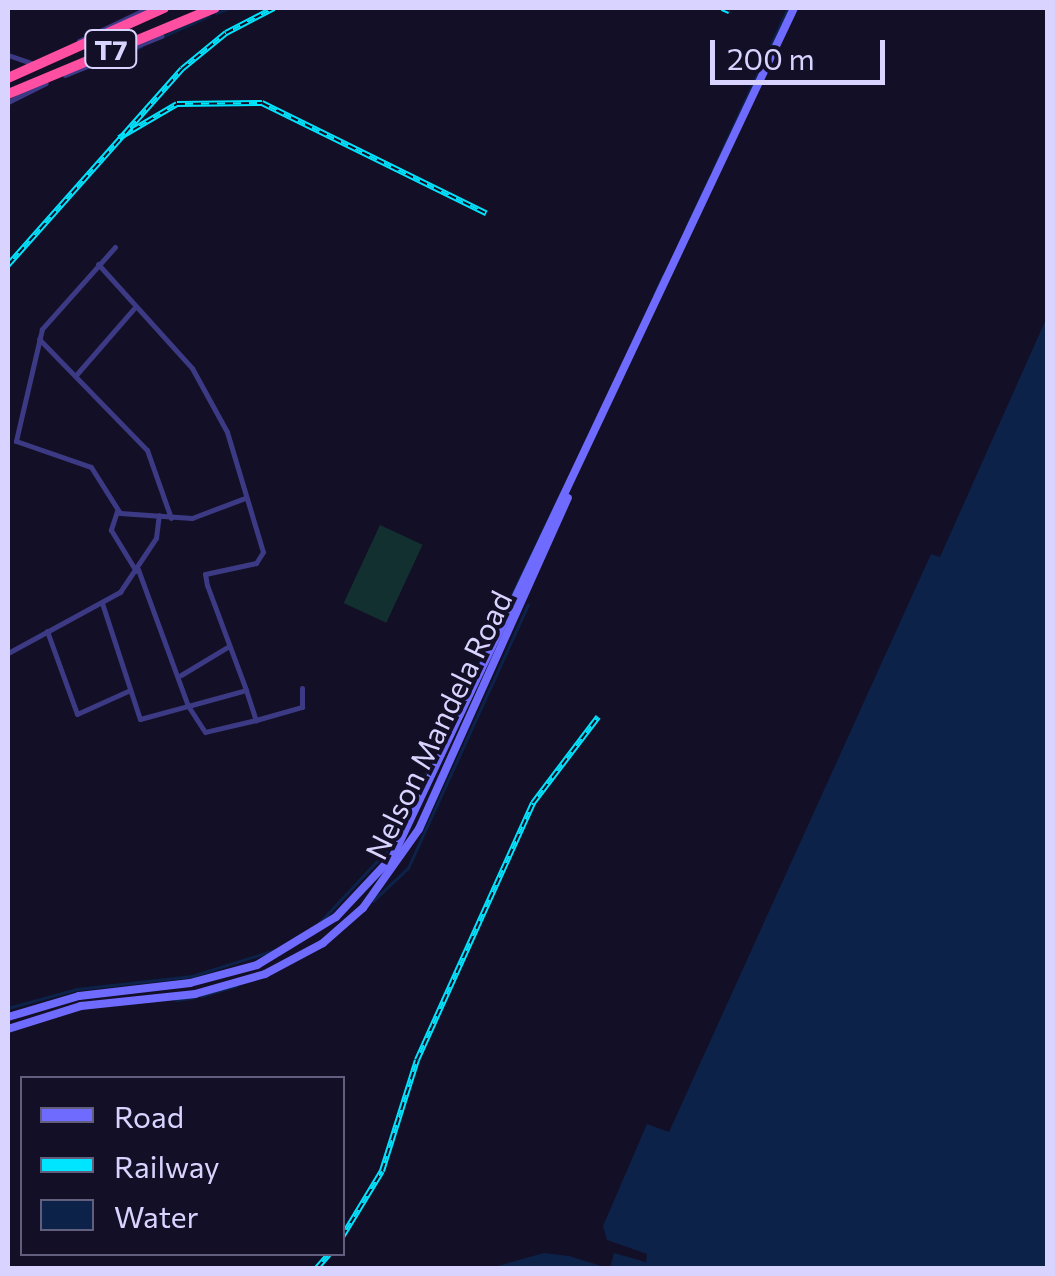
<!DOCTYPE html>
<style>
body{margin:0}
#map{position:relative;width:1055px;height:1276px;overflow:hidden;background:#130f26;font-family:Commissioner,sans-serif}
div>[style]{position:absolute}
.green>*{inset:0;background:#12302f;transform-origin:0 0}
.water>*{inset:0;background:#0c2248}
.stream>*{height:2.5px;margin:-1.25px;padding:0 1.25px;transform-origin:1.25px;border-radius:1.25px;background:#0c2248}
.street>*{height:5px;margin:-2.5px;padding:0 2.5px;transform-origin:2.5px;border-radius:2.5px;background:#3d3a85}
.secondary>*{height:8px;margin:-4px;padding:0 4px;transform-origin:4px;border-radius:4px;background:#6f6bff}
.highway>*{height:10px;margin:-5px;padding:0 5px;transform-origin:5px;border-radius:5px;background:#ff4fa3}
.rail>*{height:6px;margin-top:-3px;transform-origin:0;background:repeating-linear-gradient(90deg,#130f26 0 8px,#00e5ff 0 16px);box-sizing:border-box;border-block:2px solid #00e5ff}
span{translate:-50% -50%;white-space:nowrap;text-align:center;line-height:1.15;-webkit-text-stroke:8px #130f26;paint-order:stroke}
.shield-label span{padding:2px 8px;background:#130f26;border:2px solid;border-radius:8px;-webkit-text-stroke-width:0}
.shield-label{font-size:28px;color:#d9d4ff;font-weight:700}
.street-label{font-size:30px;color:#d9d4ff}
.frame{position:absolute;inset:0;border:10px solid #d9d4ff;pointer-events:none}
.legend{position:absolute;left:20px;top:1076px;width:325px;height:180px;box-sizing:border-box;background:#130f26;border:2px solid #625e7d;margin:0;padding:12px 18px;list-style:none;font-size:30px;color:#d9d4ff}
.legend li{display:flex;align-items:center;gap:20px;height:50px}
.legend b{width:50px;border:2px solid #625e7d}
.scale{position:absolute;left:710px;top:40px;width:175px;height:45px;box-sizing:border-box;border:5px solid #d9d4ff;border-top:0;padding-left:12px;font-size:30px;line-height:35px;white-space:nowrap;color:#d9d4ff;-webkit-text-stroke:8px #130f26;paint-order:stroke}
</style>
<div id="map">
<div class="green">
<div style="left:380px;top:525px;width:47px;height:86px;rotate:25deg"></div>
</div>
<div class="water">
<div style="clip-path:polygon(1047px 317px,1047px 1268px,610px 1268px,614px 1253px,646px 1262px,647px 1254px,607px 1240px,603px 1226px,647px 1124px,669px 1132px,931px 554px,940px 557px)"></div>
<div style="clip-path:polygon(544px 1253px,569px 1256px,608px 1268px,490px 1268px)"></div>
</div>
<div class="stream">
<div style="left:216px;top:13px;width:14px;rotate:-21deg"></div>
<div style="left:162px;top:37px;width:51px;rotate:-24.1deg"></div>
<div style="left:116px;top:59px;width:28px;rotate:-26deg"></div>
<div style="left:713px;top:170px;width:179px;rotate:-65.2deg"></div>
<div style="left:686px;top:228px;width:56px;rotate:-64.8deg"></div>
<div style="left:654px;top:295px;width:21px;rotate:-65deg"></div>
<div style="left:373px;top:901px;width:48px;rotate:-43.3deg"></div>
<div style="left:408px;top:868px;width:289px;rotate:-65.5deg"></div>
<div style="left:320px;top:922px;width:104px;rotate:-46.9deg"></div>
<div style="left:391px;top:846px;width:393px;rotate:-64.3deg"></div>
<div style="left:201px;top:996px;width:37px;rotate:-16deg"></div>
<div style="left:176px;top:1000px;width:17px;rotate:-7deg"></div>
<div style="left:8px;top:1008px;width:72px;rotate:-15.4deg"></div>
<div style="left:77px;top:989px;width:116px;rotate:-6.4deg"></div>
<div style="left:192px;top:976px;width:87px;rotate:-17.4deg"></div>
</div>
<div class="street">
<div style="left:79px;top:41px;width:76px;rotate:-25.6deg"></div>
<div style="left:8px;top:55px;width:31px;rotate:19deg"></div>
<div style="left:65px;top:75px;width:104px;rotate:-22.1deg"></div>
<div style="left:8px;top:102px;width:42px;rotate:-26.6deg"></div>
<div style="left:115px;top:247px;width:110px;rotate:131.7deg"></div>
<div style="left:42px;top:329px;width:115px;rotate:103.1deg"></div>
<div style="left:16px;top:441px;width:79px;rotate:19.1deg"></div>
<div style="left:91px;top:467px;width:54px;rotate:57.8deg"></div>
<div style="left:120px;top:513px;width:72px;rotate:4deg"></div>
<div style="left:192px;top:518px;width:57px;rotate:-20.7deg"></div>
<div style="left:98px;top:264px;width:140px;rotate:47.9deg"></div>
<div style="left:192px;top:368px;width:73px;rotate:61.3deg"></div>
<div style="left:227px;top:432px;width:125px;rotate:73.3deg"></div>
<div style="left:263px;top:552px;width:13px;rotate:122deg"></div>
<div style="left:256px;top:563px;width:52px;rotate:167.8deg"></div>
<div style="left:205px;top:574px;width:11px;rotate:80deg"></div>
<div style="left:207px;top:585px;width:112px;rotate:69.6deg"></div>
<div style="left:246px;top:690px;width:32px;rotate:72deg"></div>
<div style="left:256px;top:720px;width:52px;rotate:166.8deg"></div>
<div style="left:205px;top:732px;width:31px;rotate:-123deg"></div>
<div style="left:188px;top:706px;width:60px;rotate:-15.4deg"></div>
<div style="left:39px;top:339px;width:155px;rotate:45.8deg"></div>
<div style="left:147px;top:450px;width:72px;rotate:70.6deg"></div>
<div style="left:76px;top:375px;width:91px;rotate:-49deg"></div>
<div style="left:117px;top:511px;width:20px;rotate:108deg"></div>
<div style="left:111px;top:530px;width:48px;rotate:58.6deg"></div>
<div style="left:102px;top:603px;width:122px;rotate:71.9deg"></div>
<div style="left:140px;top:719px;width:50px;rotate:-15.2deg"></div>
<div style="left:188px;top:706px;width:146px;rotate:-110.1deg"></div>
<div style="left:47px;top:631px;width:88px;rotate:70.1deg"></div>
<div style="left:77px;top:714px;width:56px;rotate:-24.3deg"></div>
<div style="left:8px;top:653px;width:128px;rotate:-28.6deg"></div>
<div style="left:120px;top:592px;width:65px;rotate:-56.3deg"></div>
<div style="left:156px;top:538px;width:23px;rotate:-83deg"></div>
<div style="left:181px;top:675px;width:56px;rotate:-31.1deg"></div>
<div style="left:256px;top:720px;width:48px;rotate:-15.8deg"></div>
<div style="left:302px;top:707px;width:19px;rotate:-90deg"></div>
</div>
<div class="secondary">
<div style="left:8px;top:1017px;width:74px;rotate:-16.5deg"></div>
<div style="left:79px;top:996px;width:112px;rotate:-6.7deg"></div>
<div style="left:190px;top:983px;width:69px;rotate:-15deg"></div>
<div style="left:257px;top:965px;width:92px;rotate:-31.3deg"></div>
<div style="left:336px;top:917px;width:83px;rotate:-46.9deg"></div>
<div style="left:393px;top:856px;width:938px;rotate:-64.69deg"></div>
<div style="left:8px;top:1029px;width:77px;rotate:-17.5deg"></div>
<div style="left:81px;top:1006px;width:115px;rotate:-6deg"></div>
<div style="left:195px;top:994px;width:73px;rotate:-15.9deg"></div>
<div style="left:265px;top:974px;width:66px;rotate:-28.1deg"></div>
<div style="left:323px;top:943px;width:53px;rotate:-41.2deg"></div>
<div style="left:363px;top:908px;width:97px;rotate:-54.7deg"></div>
<div style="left:419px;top:829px;width:363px;rotate:-65.8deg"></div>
</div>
<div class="highway">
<div style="left:8px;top:78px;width:171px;rotate:-24.2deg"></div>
<div style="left:8px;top:94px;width:224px;rotate:-22.6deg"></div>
</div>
<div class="rail">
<div style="left:722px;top:8px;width:8px;rotate:23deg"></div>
<div style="left:119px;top:138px;width:67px;rotate:-30.4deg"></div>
<div style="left:177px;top:104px;width:85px;rotate:-0.7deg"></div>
<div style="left:262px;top:103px;width:250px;rotate:26.2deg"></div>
<div style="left:8px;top:265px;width:262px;rotate:-48.4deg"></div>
<div style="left:182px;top:69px;width:57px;rotate:-39.3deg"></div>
<div style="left:226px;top:33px;width:54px;rotate:-27.5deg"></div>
<div style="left:342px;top:1237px;width:77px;rotate:-58.8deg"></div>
<div style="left:382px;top:1171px;width:116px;rotate:-72.5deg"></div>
<div style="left:417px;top:1060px;width:282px;rotate:-65.7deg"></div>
<div style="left:533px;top:803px;width:108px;rotate:-52.9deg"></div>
<div style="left:317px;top:1268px;width:18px;rotate:-49deg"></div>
</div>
<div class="shield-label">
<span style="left:111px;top:49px">T7</span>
</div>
<div class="street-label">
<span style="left:438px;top:725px;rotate:-64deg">Nelson Mandela Road</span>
</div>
<div class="frame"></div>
<ul class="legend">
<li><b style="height:12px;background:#6f6bff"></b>Road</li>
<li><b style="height:12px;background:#00e5ff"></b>Railway</li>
<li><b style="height:28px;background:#0c2248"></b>Water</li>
</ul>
<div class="scale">200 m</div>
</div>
